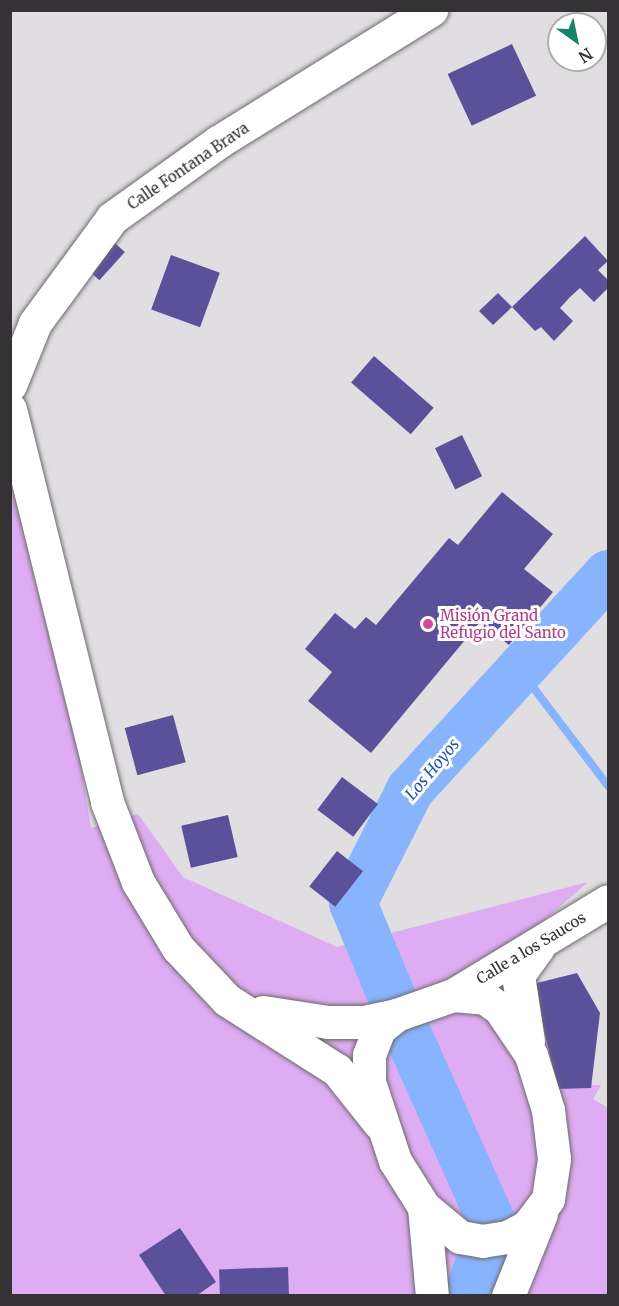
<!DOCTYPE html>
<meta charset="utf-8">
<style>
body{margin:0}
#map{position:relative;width:619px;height:1306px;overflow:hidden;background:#e1dee2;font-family:Merriweather,serif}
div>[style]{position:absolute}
.green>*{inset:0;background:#deacf2}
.stream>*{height:8px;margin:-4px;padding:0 4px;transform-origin:4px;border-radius:4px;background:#88b4fe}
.river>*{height:48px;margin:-24px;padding:0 24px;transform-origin:24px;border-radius:24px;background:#88b4fe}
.building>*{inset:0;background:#5b519b;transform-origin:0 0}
.roads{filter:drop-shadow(0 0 2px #6d6a6e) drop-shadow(0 0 2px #6d6a6e)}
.minor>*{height:33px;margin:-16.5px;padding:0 16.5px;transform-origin:16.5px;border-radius:16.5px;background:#fff}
.major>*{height:33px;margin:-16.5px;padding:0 16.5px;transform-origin:16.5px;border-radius:16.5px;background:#fff}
.dots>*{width:16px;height:16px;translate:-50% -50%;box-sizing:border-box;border:3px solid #fff;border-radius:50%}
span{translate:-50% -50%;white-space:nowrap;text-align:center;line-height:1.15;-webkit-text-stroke:6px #fff;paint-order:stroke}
.street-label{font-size:15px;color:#343234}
.hotel-label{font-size:15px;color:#b23c85}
.left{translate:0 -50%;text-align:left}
.water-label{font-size:16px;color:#2152a7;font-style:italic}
.frame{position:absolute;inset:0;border:12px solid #343234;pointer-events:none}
.north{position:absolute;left:547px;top:12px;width:60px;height:60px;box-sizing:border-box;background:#fff;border:2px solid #aeadae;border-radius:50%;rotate:147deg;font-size:16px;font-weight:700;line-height:24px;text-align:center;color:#343234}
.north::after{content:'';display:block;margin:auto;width:21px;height:27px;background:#128666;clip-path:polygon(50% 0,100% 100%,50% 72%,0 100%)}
</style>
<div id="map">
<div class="green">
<div style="clip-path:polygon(10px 430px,55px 606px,91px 828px,138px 814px,183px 877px,337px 947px,588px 882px,523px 939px,558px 1086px,601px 1085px,593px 1099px,608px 1108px,608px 1295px,11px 1295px)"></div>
</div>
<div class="stream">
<div style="left:520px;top:670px;width:146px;rotate:52.8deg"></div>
</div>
<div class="river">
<div style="left:394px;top:1002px;width:107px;rotate:-112.5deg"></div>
<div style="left:353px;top:903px;width:127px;rotate:-63.2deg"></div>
<div style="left:410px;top:790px;width:293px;rotate:-47.5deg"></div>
<div style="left:404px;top:1026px;width:220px;rotate:65.9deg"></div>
<div style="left:494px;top:1227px;width:74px;rotate:111.4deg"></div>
</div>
<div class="building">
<div style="left:512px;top:44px;width:57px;height:71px;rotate:65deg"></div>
<div style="left:107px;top:236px;width:24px;height:38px;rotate:42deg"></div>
<div style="clip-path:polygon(585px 236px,608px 261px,598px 270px,608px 280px,608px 288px,594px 302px,580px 288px,570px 297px,560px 308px,573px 321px,554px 341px,541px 327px,535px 331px,512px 307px,493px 325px,479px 311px,498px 293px,512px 307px)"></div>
<div style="left:171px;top:255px;width:52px;height:58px;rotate:20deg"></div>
<div style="left:374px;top:356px;width:79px;height:35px;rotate:41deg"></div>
<div style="left:462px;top:435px;width:46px;height:30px;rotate:64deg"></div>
<div style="clip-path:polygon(502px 492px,553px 534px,524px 569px,553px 592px,509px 645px,480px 622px,371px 753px,308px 701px,332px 672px,305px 649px,335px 613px,355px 629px,366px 617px,376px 625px,449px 538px,458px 545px)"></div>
<div style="left:173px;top:715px;width:49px;height:50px;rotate:75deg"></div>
<div style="left:342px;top:777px;width:45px;height:41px;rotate:37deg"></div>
<div style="left:228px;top:815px;width:43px;height:48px;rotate:77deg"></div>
<div style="left:337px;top:851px;width:33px;height:45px;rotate:38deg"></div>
<div style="clip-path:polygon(577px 973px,600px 1013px,591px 1088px,558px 1089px,533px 984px)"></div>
<div style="clip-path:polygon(180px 1228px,216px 1282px,196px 1296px,166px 1296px,139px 1255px)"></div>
<div style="left:288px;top:1267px;width:29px;height:69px;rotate:88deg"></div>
</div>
<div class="roads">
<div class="minor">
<div style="left:10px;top:385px;width:67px;rotate:-68deg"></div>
<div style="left:35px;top:323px;width:130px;rotate:-53.7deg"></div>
<div style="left:112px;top:218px;width:130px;rotate:-35.6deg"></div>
<div style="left:218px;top:142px;width:251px;rotate:-31.8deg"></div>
</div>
<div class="major">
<div style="left:10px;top:409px;width:405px;rotate:76.1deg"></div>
<div style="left:107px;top:802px;width:86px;rotate:68.8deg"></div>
<div style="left:138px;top:882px;width:77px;rotate:58.8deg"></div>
<div style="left:178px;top:948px;width:71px;rotate:46.7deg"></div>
<div style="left:227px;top:1000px;width:130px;rotate:32.5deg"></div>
<div style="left:337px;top:1070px;width:68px;rotate:51.6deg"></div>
<div style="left:453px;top:995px;width:32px;rotate:5deg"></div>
<div style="left:485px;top:998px;width:19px;rotate:36deg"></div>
<div style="left:500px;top:1009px;width:55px;rotate:56deg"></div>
<div style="left:531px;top:1055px;width:58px;rotate:72.8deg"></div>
<div style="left:548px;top:1110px;width:49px;rotate:83deg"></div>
<div style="left:554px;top:1159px;width:40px;rotate:98.5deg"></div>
<div style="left:548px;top:1199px;width:34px;rotate:127deg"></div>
<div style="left:528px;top:1226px;width:24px;rotate:152deg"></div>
<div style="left:507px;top:1237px;width:24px;rotate:171deg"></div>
<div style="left:483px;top:1241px;width:23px;rotate:-170deg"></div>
<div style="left:460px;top:1237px;width:47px;rotate:-140.2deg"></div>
<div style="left:424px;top:1207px;width:54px;rotate:-122.2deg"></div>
<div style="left:395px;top:1161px;width:83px;rotate:-108.2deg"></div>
<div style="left:369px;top:1082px;width:27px;rotate:-90deg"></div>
<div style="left:369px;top:1055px;width:28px;rotate:-69deg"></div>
<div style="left:379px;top:1029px;width:22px;rotate:-39deg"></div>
<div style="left:396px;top:1015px;width:60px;rotate:-19.3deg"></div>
<div style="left:453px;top:995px;width:181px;rotate:-31.2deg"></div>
<div style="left:263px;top:1012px;width:66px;rotate:8.7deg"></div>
<div style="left:328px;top:1022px;width:36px"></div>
<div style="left:364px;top:1022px;width:33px;rotate:-12deg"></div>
<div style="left:528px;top:1041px;width:67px;rotate:-98.6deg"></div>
<div style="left:518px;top:975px;width:34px;rotate:-54deg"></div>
<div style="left:424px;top:1207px;width:89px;rotate:84.9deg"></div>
<div style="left:508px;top:1296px;width:88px;rotate:-68.1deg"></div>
</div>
</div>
<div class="dots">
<div style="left:428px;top:624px;background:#d1479c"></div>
</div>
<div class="street-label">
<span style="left:188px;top:166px;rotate:-34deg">Calle Fontana Brava</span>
<span style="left:531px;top:948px;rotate:-31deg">Calle a los Saucos</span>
</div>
<div class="hotel-label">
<span class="left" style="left:440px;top:624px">Misión Grand<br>Refugio del Santo</span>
</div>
<div class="water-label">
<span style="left:432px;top:769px;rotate:-50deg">Los Hoyos</span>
</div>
<div class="frame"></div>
<div class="north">N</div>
</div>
